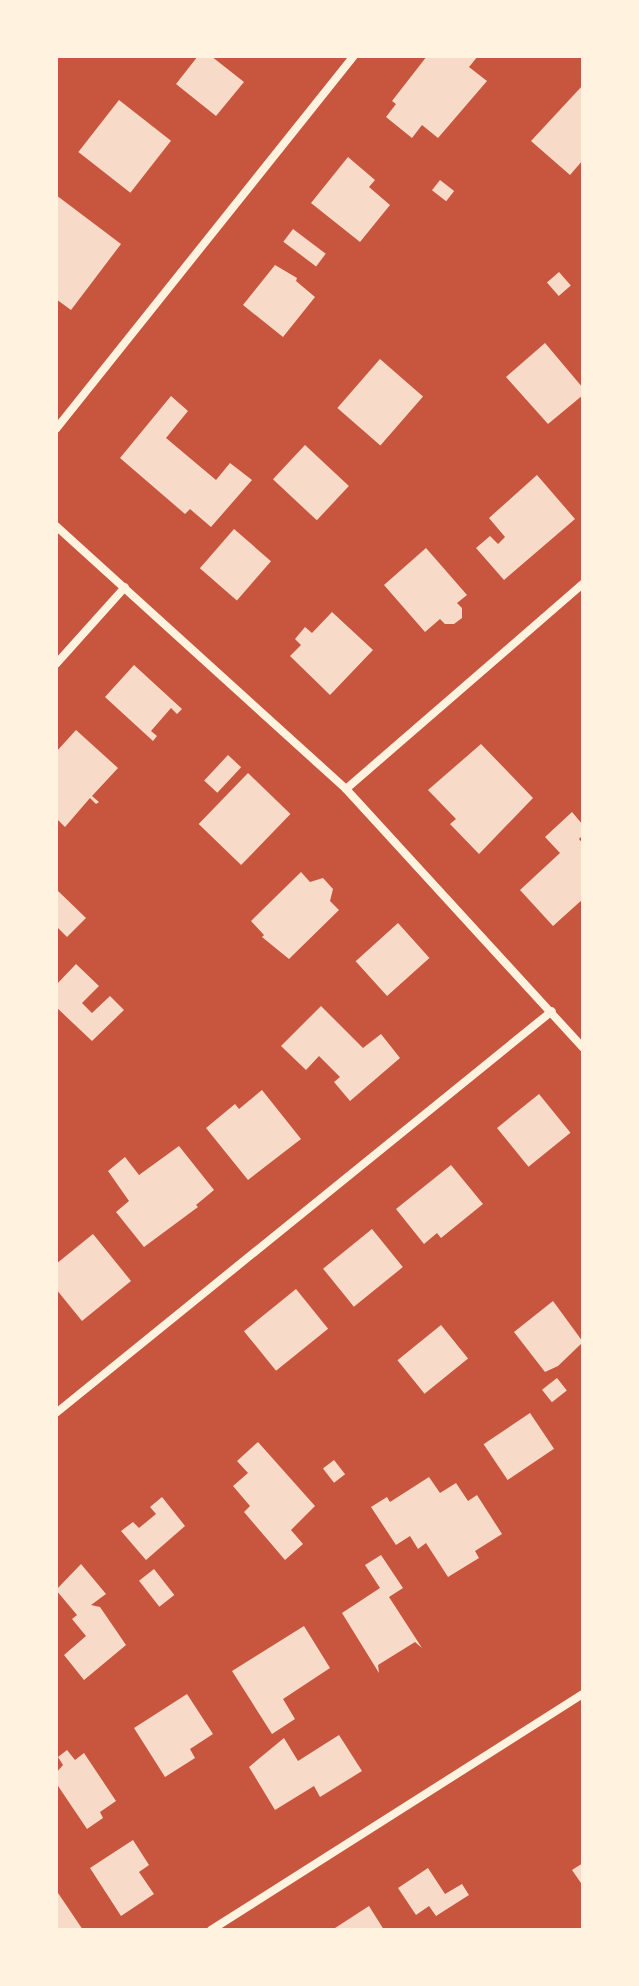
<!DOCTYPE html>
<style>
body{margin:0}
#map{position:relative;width:639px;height:1986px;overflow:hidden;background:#c8553d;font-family:"Sofia Sans Condensed",sans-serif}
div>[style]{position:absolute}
.building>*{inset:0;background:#f7dbc8;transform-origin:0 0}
.minor>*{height:8px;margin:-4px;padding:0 4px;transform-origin:4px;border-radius:4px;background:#fff3e0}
span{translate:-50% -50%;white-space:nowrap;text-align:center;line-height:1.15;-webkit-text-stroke:6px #fff3e0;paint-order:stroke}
.frame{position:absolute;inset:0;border:58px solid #fff3e0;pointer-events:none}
</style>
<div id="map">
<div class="building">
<div style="clip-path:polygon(198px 56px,211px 56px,244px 82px,216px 116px,176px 84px)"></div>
<div style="clip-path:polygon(427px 56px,478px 56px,469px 67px,487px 81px,438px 138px,422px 125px,412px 138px,386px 117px,396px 104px,392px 101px)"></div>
<div style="clip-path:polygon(583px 85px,583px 160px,570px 175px,531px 141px)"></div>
<div style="left:119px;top:100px;width:66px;height:66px;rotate:38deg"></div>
<div style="clip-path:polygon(348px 157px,375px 180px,369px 187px,390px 205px,360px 242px,311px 203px)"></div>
<div style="left:440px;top:180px;width:18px;height:13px;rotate:38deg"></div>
<div style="clip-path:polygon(56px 195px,121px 244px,71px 310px,56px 299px)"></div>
<div style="left:293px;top:229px;width:41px;height:16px;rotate:37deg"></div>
<div style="clip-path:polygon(275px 265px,297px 278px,296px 281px,315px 297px,283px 337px,243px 305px)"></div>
<div style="left:559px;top:272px;width:18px;height:16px;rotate:49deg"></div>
<div style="clip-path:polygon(545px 343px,583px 388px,583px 395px,548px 424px,506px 377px)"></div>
<div style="left:380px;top:359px;width:57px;height:65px;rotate:41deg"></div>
<div style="clip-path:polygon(171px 396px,188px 411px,166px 438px,216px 480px,230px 463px,252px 480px,211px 527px,190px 509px,185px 514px,120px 458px)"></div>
<div style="left:305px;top:445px;width:60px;height:47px;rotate:43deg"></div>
<div style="clip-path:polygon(537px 475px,575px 519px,504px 580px,476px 548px,490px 536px,498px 544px,505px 537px,489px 518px)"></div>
<div style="left:234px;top:529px;width:49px;height:52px;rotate:41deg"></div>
<div style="clip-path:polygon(426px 548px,467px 595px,457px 603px,462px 608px,462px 618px,454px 624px,445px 624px,440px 619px,425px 632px,384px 585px)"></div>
<div style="clip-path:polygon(332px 612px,373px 650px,330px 695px,290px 656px,301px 645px,295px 639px,305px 627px,312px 633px)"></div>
<div style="clip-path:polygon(134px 665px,182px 709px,177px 714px,171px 708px,151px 731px,157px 736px,153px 741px,105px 697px)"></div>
<div style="clip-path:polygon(76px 730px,118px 768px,92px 796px,99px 802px,96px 804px,90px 798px,65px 827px,56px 818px,56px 752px)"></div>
<div style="clip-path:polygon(481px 744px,533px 798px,479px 854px,450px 824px,456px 819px,428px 790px)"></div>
<div style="left:228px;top:755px;width:18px;height:35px;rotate:43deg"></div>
<div style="left:248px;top:773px;width:59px;height:71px;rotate:44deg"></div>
<div style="clip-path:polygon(572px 812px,583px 825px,583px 835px,579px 839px,583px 844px,583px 899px,553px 926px,520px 890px,560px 853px,545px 837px)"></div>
<div style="clip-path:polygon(301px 872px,310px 882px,323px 878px,333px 889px,330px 901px,339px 910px,289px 959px,262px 937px,264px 935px,251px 921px)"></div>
<div style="clip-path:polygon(56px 889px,86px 918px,67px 937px,56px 926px)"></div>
<div style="left:398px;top:923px;width:47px;height:57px;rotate:48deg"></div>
<div style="clip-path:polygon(76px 964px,99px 986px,82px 1003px,92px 1013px,110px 996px,124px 1010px,92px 1041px,56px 1007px,56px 985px)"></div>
<div style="clip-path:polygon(321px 1006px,363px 1048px,381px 1034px,400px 1058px,350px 1101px,334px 1082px,340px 1077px,319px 1056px,306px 1070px,281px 1046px)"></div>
<div style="clip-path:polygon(262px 1090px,301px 1139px,248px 1180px,206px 1128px,235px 1104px,239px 1109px)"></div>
<div style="left:539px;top:1094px;width:50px;height:54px;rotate:51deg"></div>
<div style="clip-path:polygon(179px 1146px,214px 1190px,196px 1205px,198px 1207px,144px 1247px,116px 1212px,129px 1201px,108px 1171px,125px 1157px,139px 1175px)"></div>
<div style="clip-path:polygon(451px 1165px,483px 1204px,441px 1238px,437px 1233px,424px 1244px,396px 1209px)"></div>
<div style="left:372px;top:1229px;width:49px;height:63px;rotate:51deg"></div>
<div style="clip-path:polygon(93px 1234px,131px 1281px,82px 1321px,56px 1289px,56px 1264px)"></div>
<div style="left:296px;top:1289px;width:51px;height:67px;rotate:51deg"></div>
<div style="clip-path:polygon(553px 1301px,583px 1342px,558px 1366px,545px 1372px,514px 1332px)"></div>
<div style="left:441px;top:1325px;width:43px;height:56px;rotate:51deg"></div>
<div style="left:557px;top:1378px;width:16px;height:19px;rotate:52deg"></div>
<div style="left:530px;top:1413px;width:43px;height:56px;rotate:56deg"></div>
<div style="clip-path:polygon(258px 1442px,315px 1506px,291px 1530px,303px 1544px,285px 1560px,244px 1512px,250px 1506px,233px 1486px,248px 1473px,237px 1461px)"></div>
<div style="left:334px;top:1460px;width:18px;height:14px;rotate:52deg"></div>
<div style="clip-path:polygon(429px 1477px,440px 1493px,456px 1483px,468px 1501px,477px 1495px,502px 1534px,475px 1551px,479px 1558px,448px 1577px,426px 1543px,418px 1549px,410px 1536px,396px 1545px,371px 1507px,387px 1497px,390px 1502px)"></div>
<div style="clip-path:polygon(162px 1497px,185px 1526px,146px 1560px,121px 1531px,133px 1522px,139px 1528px,156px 1514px,150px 1507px)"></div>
<div style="clip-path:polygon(381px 1555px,403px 1588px,389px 1597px,422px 1648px,415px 1642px,378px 1665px,379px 1673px,342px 1613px,380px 1588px,365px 1565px)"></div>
<div style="clip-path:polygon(81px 1564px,106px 1594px,91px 1605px,100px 1607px,126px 1645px,84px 1680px,64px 1655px,86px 1636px,72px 1619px,77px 1615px,56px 1590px)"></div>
<div style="left:154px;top:1569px;width:33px;height:19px;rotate:52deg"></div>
<div style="clip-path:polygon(304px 1626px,330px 1668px,283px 1699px,295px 1719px,272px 1734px,232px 1671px)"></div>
<div style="clip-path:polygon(187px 1694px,213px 1734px,190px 1749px,195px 1758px,165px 1777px,134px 1728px)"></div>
<div style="clip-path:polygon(339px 1735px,362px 1771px,320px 1797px,314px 1786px,275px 1810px,249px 1767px,284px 1738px,298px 1761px)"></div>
<div style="clip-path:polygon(67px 1750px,75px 1760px,84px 1753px,116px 1801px,100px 1812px,103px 1818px,87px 1829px,56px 1783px,56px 1773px,63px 1765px,58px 1757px)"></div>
<div style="clip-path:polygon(133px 1840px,149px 1865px,139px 1872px,154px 1894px,121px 1916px,90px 1868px)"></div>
<div style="clip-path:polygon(583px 1863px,583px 1886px,572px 1870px)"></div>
<div style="clip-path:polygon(428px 1868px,445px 1894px,462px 1884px,469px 1895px,436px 1916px,429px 1906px,416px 1915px,398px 1888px)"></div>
<div style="clip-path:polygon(56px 1890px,83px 1930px,56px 1930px)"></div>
<div style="clip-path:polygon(369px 1906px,384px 1930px,332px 1930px)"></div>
</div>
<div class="minor">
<div style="left:56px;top:429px;width:477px;rotate:-51.4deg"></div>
<div style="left:56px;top:526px;width:391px;rotate:42.2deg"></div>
<div style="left:346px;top:789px;width:351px;rotate:47.5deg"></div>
<div style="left:56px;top:664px;width:103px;rotate:-48.1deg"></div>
<div style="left:346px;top:789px;width:313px;rotate:-40.9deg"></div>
<div style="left:56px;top:1413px;width:638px;rotate:-39.02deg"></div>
<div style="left:211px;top:1930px;width:441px;rotate:-32.4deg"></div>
</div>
<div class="frame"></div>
</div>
